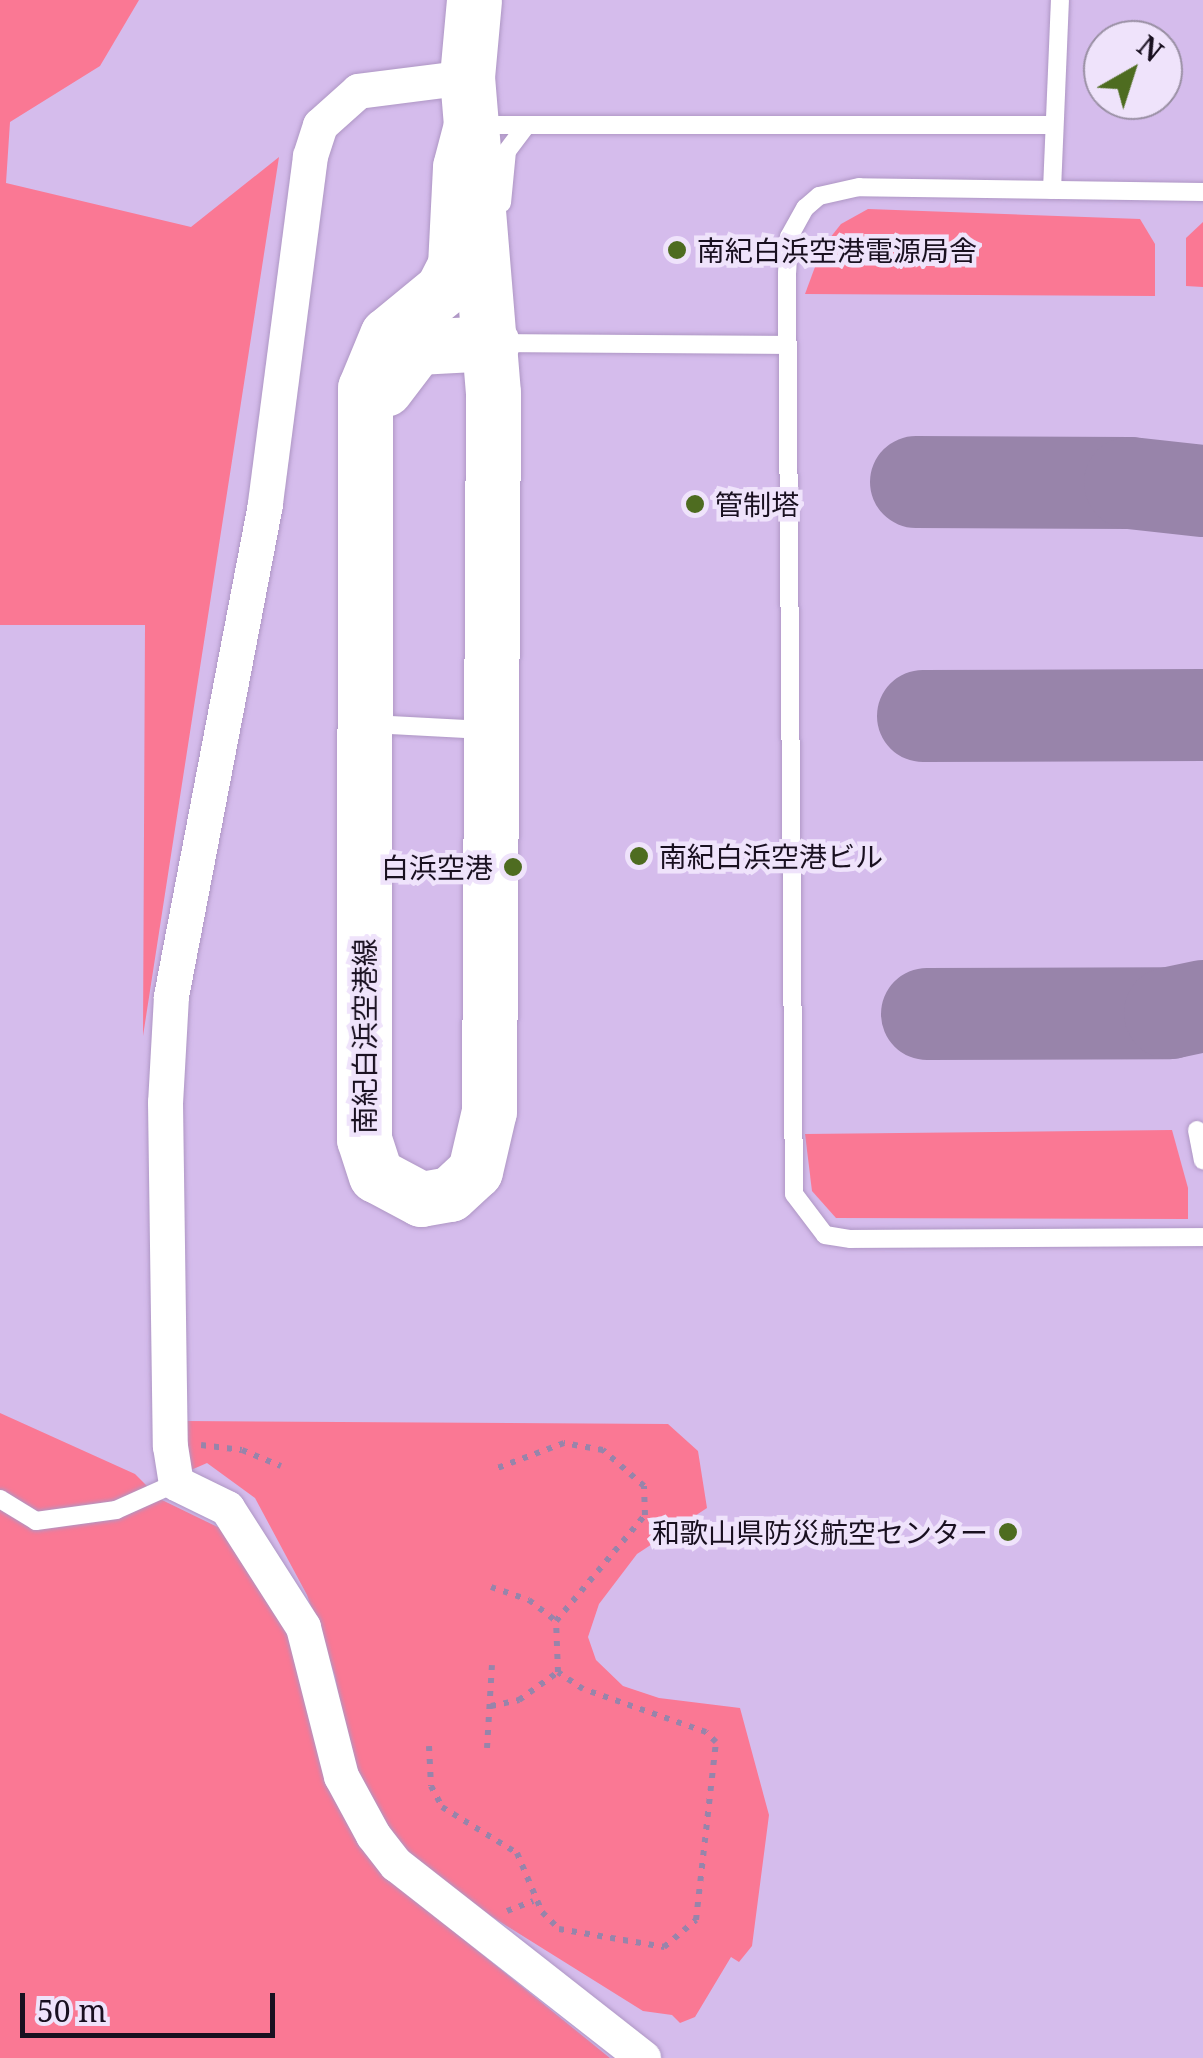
<!DOCTYPE html>
<meta charset="utf-8">
<style>
body{margin:0}
#map{position:relative;width:1203px;height:2058px;overflow:hidden;background:#d5bcec;font-family:"Noto Serif","Noto Sans JP",serif}
div>[style]{position:absolute}
.green>*{inset:0;background:#fa7894}
.taxiway>*{height:92px;margin:-46px;padding:0 46px;transform-origin:46px;border-radius:46px;background:#9884aa}
.path>*{height:6px;margin-top:-3px;transform-origin:0;background:repeating-linear-gradient(90deg,#9884aa 0 5px,transparent 0 13px)}
.roads{filter:drop-shadow(0 0 2px #ae96c4) drop-shadow(0 0 2px #ae96c4)}
.lane>*{height:18px;margin:-9px;padding:0 9px;transform-origin:9px;border-radius:9px;background:#fff}
.street>*{height:35px;margin:-17.5px;padding:0 17.5px;transform-origin:17.5px;border-radius:17.5px;background:#fff}
.primary>*{height:55px;margin:-27.5px;padding:0 27.5px;transform-origin:27.5px;border-radius:27.5px;background:#fff}
.dots>*{width:28px;height:28px;translate:-50% -50%;box-sizing:border-box;border:5px solid #efe3fb;border-radius:50%}
span{translate:-50% -50%;white-space:nowrap;text-align:center;line-height:1.15;-webkit-text-stroke:9px #efe3fb;paint-order:stroke}
.poi-label{font-size:28px;color:#191020}
.left{translate:0 -50%;text-align:left}
.right{translate:-100% -50%;text-align:right}
.street-label{font-size:28px;color:#191020}
.north{position:absolute;left:1083px;top:20px;width:100px;height:100px;box-sizing:border-box;background:#efe3fb;border:2px solid #998fa3;border-radius:50%;rotate:39deg;font-size:28px;font-weight:700;line-height:40px;text-align:center;color:#191020}
.north::after{content:'';display:block;margin:auto;width:35px;height:45px;background:#4e6c20;clip-path:polygon(50% 0,100% 100%,50% 72%,0 100%)}
.scale{position:absolute;left:20px;top:1993px;width:255px;height:45px;box-sizing:border-box;border:5px solid #191020;border-top:0;padding-left:12px;font-size:30px;line-height:35px;white-space:nowrap;color:#191020;-webkit-text-stroke:8px #efe3fb;paint-order:stroke}
</style>
<div id="map">
<div class="green">
<div style="clip-path:polygon(0 0,139px 0,100px 66px,10px 122px,6px 183px,191px 227px,279px 157px,143px 1036px,145px 625px,0 625px)"></div>
<div style="clip-path:polygon(868px 209px,1140px 219px,1155px 244px,1155px 296px,805px 294px,822px 248px,841px 224px)"></div>
<div style="clip-path:polygon(1203px 222px,1203px 287px,1186px 286px,1186px 238px)"></div>
<div style="clip-path:polygon(1172px 1130px,1188px 1188px,1188px 1219px,836px 1218px,812px 1191px,805px 1134px)"></div>
<div style="clip-path:polygon(0 1413px,135px 1474px,160px 1499px,230px 1533px,291px 1635px,343px 1810px,378px 1870px,610px 2058px,0 2058px)"></div>
<div style="clip-path:polygon(183px 1421px,668px 1424px,698px 1451px,707px 1508px,637px 1554px,599px 1604px,588px 1637px,596px 1660px,623px 1686px,659px 1698px,740px 1708px,769px 1815px,752px 1946px,739px 1962px,731px 1957px,695px 2017px,680px 2023px,672px 2015px,643px 2011px,491px 1916px,398px 1846px,351px 1762px,335px 1676px,307px 1595px,255px 1498px,207px 1463px,191px 1470px)"></div>
</div>
<div class="taxiway">
<div style="left:916px;top:482px;width:214px;rotate:0.3deg"></div>
<div style="left:1130px;top:483px;width:73px;rotate:6.3deg"></div>
<div style="left:923px;top:716px;width:280px;rotate:-0.2deg"></div>
<div style="left:927px;top:1014px;width:243px;rotate:-0.2deg"></div>
<div style="left:1170px;top:1013px;width:34px;rotate:-12deg"></div>
</div>
<div class="path">
<div style="left:201px;top:1445px;width:41px;rotate:7deg"></div>
<div style="left:242px;top:1450px;width:42px;rotate:22.3deg"></div>
<div style="left:491px;top:1587px;width:40px;rotate:18.9deg"></div>
<div style="left:529px;top:1600px;width:34px;rotate:38deg"></div>
<div style="left:491px;top:1706px;width:29px;rotate:-12deg"></div>
<div style="left:519px;top:1700px;width:48px;rotate:-35.7deg"></div>
<div style="left:429px;top:1746px;width:40px;rotate:87.1deg"></div>
<div style="left:431px;top:1786px;width:24px;rotate:62deg"></div>
<div style="left:442px;top:1807px;width:88px;rotate:31.5deg"></div>
<div style="left:517px;top:1853px;width:64px;rotate:67deg"></div>
<div style="left:542px;top:1912px;width:24px;rotate:45deg"></div>
<div style="left:559px;top:1929px;width:107px;rotate:9.7deg"></div>
<div style="left:664px;top:1947px;width:42px;rotate:-40.2deg"></div>
<div style="left:696px;top:1920px;width:179px;rotate:-83.6deg"></div>
<div style="left:716px;top:1742px;width:14px;rotate:-135deg"></div>
<div style="left:706px;top:1732px;width:130px;rotate:-160.7deg"></div>
<div style="left:583px;top:1689px;width:30px;rotate:-146deg"></div>
<div style="left:558px;top:1672px;width:51px;rotate:-92.2deg"></div>
<div style="left:556px;top:1621px;width:138px;rotate:-50deg"></div>
<div style="left:645px;top:1515px;width:29px;rotate:-92deg"></div>
<div style="left:644px;top:1486px;width:55px;rotate:-138.7deg"></div>
<div style="left:603px;top:1450px;width:40px;rotate:-170deg"></div>
<div style="left:564px;top:1443px;width:77px;rotate:159.4deg"></div>
<div style="left:487px;top:1748px;width:83px;rotate:-86.6deg"></div>
<div style="left:507px;top:1911px;width:28px;rotate:-21deg"></div>
</div>
<div class="roads">
<div class="lane">
<div style="left:476px;top:125px;width:578px"></div>
<div style="left:1052px;top:190px;width:190px;rotate:-87.6deg"></div>
<div style="left:1203px;top:192px;width:344px;rotate:-179.2deg"></div>
<div style="left:859px;top:187px;width:41px;rotate:167.3deg"></div>
<div style="left:819px;top:196px;width:18px;rotate:139deg"></div>
<div style="left:805px;top:208px;width:33px;rotate:119deg"></div>
<div style="left:789px;top:237px;width:35px;rotate:93deg"></div>
<div style="left:787px;top:272px;width:922px;rotate:89.57deg"></div>
<div style="left:794px;top:1194px;width:51px;rotate:52.9deg"></div>
<div style="left:825px;top:1235px;width:26px;rotate:9deg"></div>
<div style="left:851px;top:1239px;width:352px;rotate:-0.3deg"></div>
<div style="left:502px;top:203px;width:52px;rotate:-84.5deg"></div>
<div style="left:507px;top:151px;width:31px;rotate:-53deg"></div>
<div style="left:497px;top:343px;width:291px;rotate:0.4deg"></div>
<div style="left:371px;top:724px;width:114px;rotate:3deg"></div>
<div style="left:1197px;top:1130px;width:31px;rotate:79deg"></div>
<div style="left:0;top:1499px;width:42px;rotate:31.4deg"></div>
<div style="left:36px;top:1521px;width:81px;rotate:-7.8deg"></div>
<div style="left:116px;top:1510px;width:66px;rotate:-24.2deg"></div>
</div>
<div class="street">
<div style="left:467px;top:77px;width:110px;rotate:172.7deg"></div>
<div style="left:358px;top:91px;width:51px;rotate:138.2deg"></div>
<div style="left:320px;top:125px;width:33px;rotate:108deg"></div>
<div style="left:310px;top:156px;width:351px;rotate:97.4deg"></div>
<div style="left:265px;top:504px;width:501px;rotate:100.82deg"></div>
<div style="left:171px;top:996px;width:106px;rotate:93.2deg"></div>
<div style="left:165px;top:1102px;width:344px;rotate:89.2deg"></div>
<div style="left:170px;top:1446px;width:37px;rotate:81deg"></div>
<div style="left:176px;top:1483px;width:57px;rotate:26.1deg"></div>
<div style="left:227px;top:1508px;width:141px;rotate:57.4deg"></div>
<div style="left:303px;top:1627px;width:154px;rotate:75.7deg"></div>
<div style="left:341px;top:1776px;width:67px;rotate:61.5deg"></div>
<div style="left:373px;top:1835px;width:37px;rotate:52deg"></div>
<div style="left:396px;top:1864px;width:314px;rotate:38.1deg"></div>
</div>
<div class="primary">
<div style="left:471px;top:125px;width:43px;rotate:104.7deg"></div>
<div style="left:460px;top:167px;width:98px;rotate:92.9deg"></div>
<div style="left:455px;top:265px;width:27px;rotate:117deg"></div>
<div style="left:443px;top:289px;width:72px;rotate:140.6deg"></div>
<div style="left:387px;top:335px;width:57px;rotate:112.5deg"></div>
<div style="left:365px;top:388px;width:751px;rotate:90.08deg"></div>
<div style="left:364px;top:1139px;width:38px;rotate:72deg"></div>
<div style="left:376px;top:1175px;width:51px;rotate:28.1deg"></div>
<div style="left:421px;top:1199px;width:29px;rotate:-10deg"></div>
<div style="left:450px;top:1194px;width:34px;rotate:-43deg"></div>
<div style="left:475px;top:1171px;width:62px;rotate:-76.9deg"></div>
<div style="left:489px;top:1111px;width:718px;rotate:-89.68deg"></div>
<div style="left:493px;top:393px;width:317px;rotate:-94.7deg"></div>
<div style="left:467px;top:77px;width:77px;rotate:-84.8deg"></div>
<div style="left:385px;top:389px;width:53px;rotate:-52.7deg"></div>
<div style="left:417px;top:347px;width:75px;rotate:-3.1deg"></div>
</div>
</div>
<div class="dots">
<div style="left:677px;top:250px;background:#4e6c20"></div>
<div style="left:695px;top:504px;background:#4e6c20"></div>
<div style="left:639px;top:856px;background:#4e6c20"></div>
<div style="left:513px;top:867px;background:#4e6c20"></div>
<div style="left:1008px;top:1532px;background:#4e6c20"></div>
</div>
<div class="poi-label">
<span class="left" style="left:697px;top:250px">南紀白浜空港電源局舎</span>
<span class="left" style="left:715px;top:504px">管制塔</span>
<span class="left" style="left:659px;top:856px">南紀白浜空港ビル</span>
<span class="right" style="left:493px;top:867px">白浜空港</span>
<span class="right" style="left:988px;top:1532px">和歌山県防災航空センター</span>
</div>
<div class="street-label">
<span style="left:364px;top:1036px;rotate:-90deg">南紀白浜空港線</span>
</div>
<div class="north">N</div>
<div class="scale">50 m</div>
</div>
